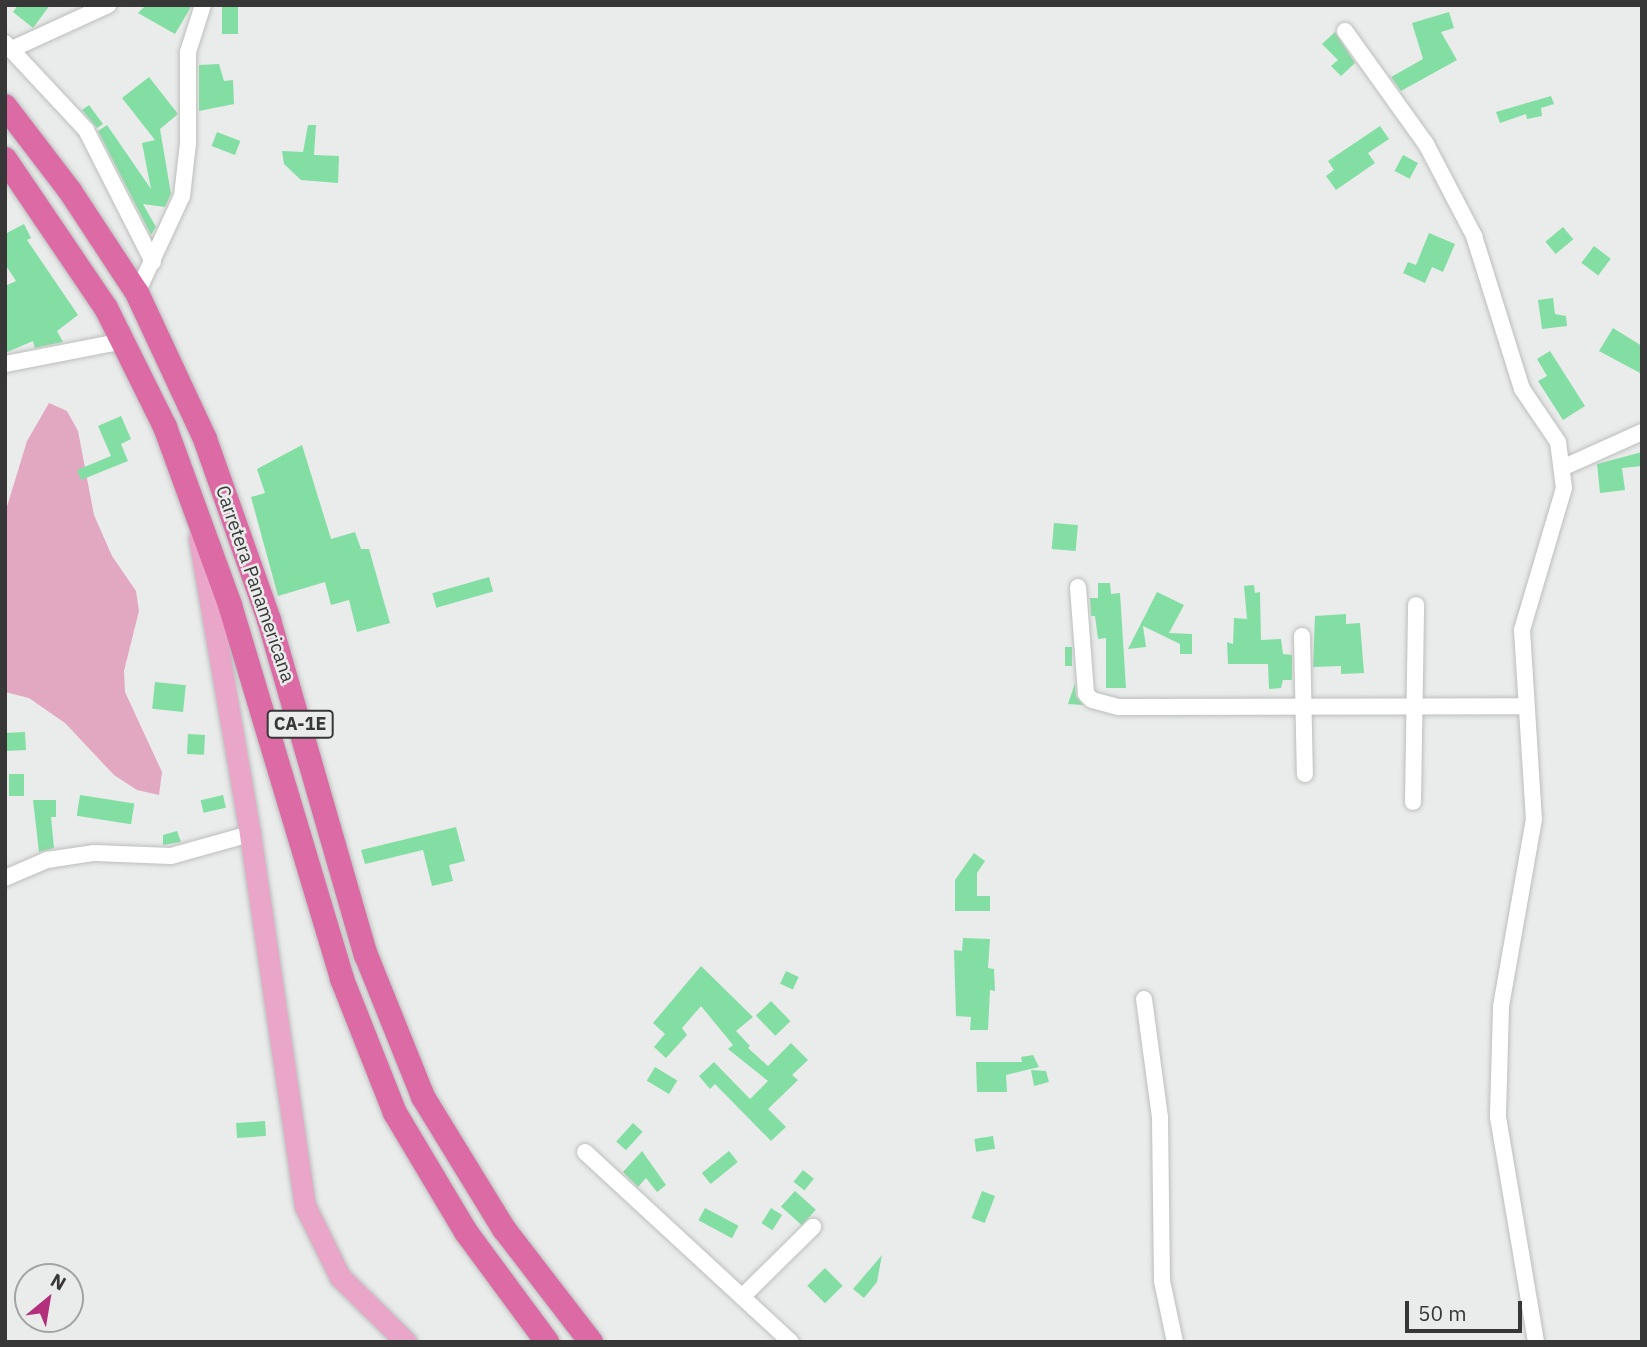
<!DOCTYPE html>
<style>
body{margin:0}
#map{position:relative;width:1647px;height:1347px;overflow:hidden;background:#e9ecea;font-family:"IBM Plex Sans",sans-serif}
div>[style]{position:absolute}
.green>*{inset:0;background:#e2a8c2}
.building>*{inset:0;background:#83dea3;transform-origin:0 0}
.roads{filter:drop-shadow(0 0 2px #bcbebc) drop-shadow(0 0 2px #bcbebc)}
.minor>*{height:16px;margin:-8px;padding:0 8px;transform-origin:8px;border-radius:8px;background:#fff}
.major>*{height:21px;margin:-10.5px;padding:0 10.5px;transform-origin:10.5px;border-radius:10.5px;background:#e9a6c9}
.highway>*{height:24px;margin:-12px;padding:0 12px;transform-origin:12px;border-radius:12px;background:#db6aa5}
span{translate:-50% -50%;white-space:nowrap;text-align:center;line-height:1.15;-webkit-text-stroke:5px #e9ecea;paint-order:stroke}
.shield-label span{padding:2px 5px;background:#e9ecea;border:2px solid;border-radius:5px;-webkit-text-stroke-width:0}
.shield-label{font-size:18px;color:#363736;font-weight:700}
.street-label{font-size:19px;color:#363736}
.frame{position:absolute;inset:0;border:7px solid #363736;pointer-events:none}
.north{position:absolute;left:14px;top:1263px;width:70px;height:70px;box-sizing:border-box;background:#e9ecea;border:2px solid #a1a4a2;border-radius:50%;rotate:30deg;font-size:19px;font-weight:700;line-height:28px;text-align:center;color:#363736}
.north::after{content:'';display:block;margin:auto;width:24px;height:32px;background:#b2307b;clip-path:polygon(50% 0,100% 100%,50% 72%,0 100%)}
.scale{position:absolute;left:1405px;top:1301px;width:117px;height:32px;box-sizing:border-box;border:4px solid #363736;border-top:0;padding-left:9px;font-size:21px;line-height:24px;white-space:nowrap;color:#363736;-webkit-text-stroke:5px #e9ecea;paint-order:stroke}
</style>
<div id="map">
<div class="green">
<div style="clip-path:polygon(49px 403px,67px 411px,78px 431px,94px 515px,112px 556px,136px 591px,139px 611px,124px 671px,125px 692px,162px 772px,159px 795px,137px 790px,114px 775px,65px 723px,29px 698px,5px 692px,5px 513px,27px 441px)"></div>
</div>
<div class="building">
<div style="clip-path:polygon(18px 5px,50px 5px,33px 28px,13px 12px)"></div>
<div style="clip-path:polygon(146px 5px,192px 5px,175px 34px,138px 13px)"></div>
<div style="left:222px;top:5px;width:16px;height:29px"></div>
<div style="clip-path:polygon(1449px 12px,1454px 28px,1441px 32px,1457px 60px,1401px 91px,1391px 77px,1423px 59px,1412px 23px)"></div>
<div style="clip-path:polygon(1335px 32px,1355px 63px,1341px 76px,1331px 66px,1338px 60px,1322px 44px)"></div>
<div style="clip-path:polygon(219px 64px,224px 81px,233px 80px,234px 104px,199px 111px,199px 65px)"></div>
<div style="clip-path:polygon(149px 77px,178px 114px,160px 129px,171px 194px,165px 207px,143px 204px,156px 227px,151px 235px,98px 131px,107px 125px,151px 189px,142px 143px,155px 140px,122px 98px)"></div>
<div style="clip-path:polygon(1551px 96px,1554px 104px,1541px 108px,1542px 116px,1527px 119px,1526px 114px,1500px 123px,1496px 112px)"></div>
<div style="clip-path:polygon(89px 105px,103px 124px,97px 128px,82px 110px)"></div>
<div style="clip-path:polygon(308px 125px,316px 125px,314px 155px,339px 156px,338px 183px,301px 180px,284px 164px,282px 151px,303px 152px)"></div>
<div style="clip-path:polygon(1380px 126px,1389px 139px,1368px 153px,1375px 163px,1336px 190px,1326px 176px,1334px 170px,1328px 161px)"></div>
<div style="left:217px;top:132px;width:25px;height:15px;rotate:21deg"></div>
<div style="left:1403px;top:155px;width:17px;height:18px;rotate:28deg"></div>
<div style="clip-path:polygon(24px 224px,31px 238px,27px 240px,78px 315px,57px 331px,63px 342px,35px 348px,33px 341px,5px 353px,5px 286px,16px 281px,5px 264px,5px 234px)"></div>
<div style="left:1563px;top:227px;width:16px;height:23px;rotate:50deg"></div>
<div style="clip-path:polygon(1429px 233px,1455px 244px,1443px 272px,1432px 267px,1425px 283px,1403px 273px,1408px 262px,1416px 265px)"></div>
<div style="left:1594px;top:246px;width:21px;height:21px;rotate:37deg"></div>
<div style="clip-path:polygon(1553px 298px,1555px 314px,1566px 316px,1567px 326px,1542px 329px,1538px 300px)"></div>
<div style="clip-path:polygon(1613px 328px,1642px 346px,1642px 374px,1599px 351px)"></div>
<div style="clip-path:polygon(1550px 351px,1585px 406px,1563px 420px,1538px 381px,1547px 376px,1537px 359px)"></div>
<div style="clip-path:polygon(121px 416px,131px 439px,121px 444px,128px 461px,81px 480px,77px 470px,111px 456px,98px 426px)"></div>
<div style="clip-path:polygon(302px 445px,331px 539px,355px 532px,361px 549px,369px 549px,390px 623px,357px 632px,349px 600px,331px 605px,325px 582px,278px 596px,251px 497px,265px 493px,257px 469px)"></div>
<div style="clip-path:polygon(1642px 452px,1642px 466px,1622px 468px,1625px 490px,1600px 493px,1597px 464px)"></div>
<div style="left:1054px;top:523px;width:24px;height:26px;rotate:5deg"></div>
<div style="left:489px;top:577px;width:15px;height:59px;rotate:74deg"></div>
<div style="clip-path:polygon(1098px 583px,1110px 583px,1111px 594px,1120px 593px,1126px 688px,1106px 688px,1106px 638px,1098px 639px,1095px 616px,1091px 616px,1090px 598px,1098px 598px)"></div>
<div style="clip-path:polygon(1254px 585px,1255px 593px,1260px 592px,1261px 640px,1281px 639px,1283px 654px,1292px 655px,1292px 680px,1283px 680px,1281px 688px,1269px 689px,1268px 664px,1228px 664px,1227px 642px,1233px 644px,1234px 618px,1247px 619px,1244px 586px)"></div>
<div style="clip-path:polygon(1157px 592px,1184px 605px,1169px 633px,1192px 634px,1192px 654px,1180px 654px,1180px 644px,1143px 626px,1146px 647px,1128px 649px)"></div>
<div style="clip-path:polygon(1346px 614px,1346px 624px,1360px 623px,1364px 673px,1341px 674px,1341px 666px,1313px 667px,1315px 616px)"></div>
<div style="left:1065px;top:647px;width:7px;height:19px"></div>
<div style="left:155px;top:682px;width:31px;height:27px;rotate:6deg"></div>
<div style="clip-path:polygon(1075px 683px,1076px 696px,1083px 705px,1068px 704px)"></div>
<div style="left:25px;top:732px;width:18px;height:20px;rotate:87deg"></div>
<div style="left:188px;top:734px;width:17px;height:20px;rotate:3deg"></div>
<div style="left:9px;top:774px;width:15px;height:22px"></div>
<div style="left:80px;top:795px;width:55px;height:21px;rotate:9deg"></div>
<div style="left:223px;top:795px;width:13px;height:23px;rotate:77deg"></div>
<div style="clip-path:polygon(33px 800px,56px 800px,56px 817px,51px 817px,54px 848px,39px 852px)"></div>
<div style="clip-path:polygon(456px 827px,465px 861px,449px 865px,453px 881px,432px 886px,423px 850px,365px 864px,361px 850px)"></div>
<div style="clip-path:polygon(177px 831px,181px 842px,163px 845px,163px 835px)"></div>
<div style="clip-path:polygon(974px 853px,985px 861px,977px 873px,977px 896px,990px 896px,990px 911px,955px 911px,955px 880px)"></div>
<div style="clip-path:polygon(963px 938px,990px 939px,988px 968px,994px 969px,995px 991px,990px 990px,988px 1030px,970px 1030px,971px 1017px,956px 1016px,954px 950px,962px 951px)"></div>
<div style="clip-path:polygon(701px 966px,753px 1017px,736px 1031px,750px 1046px,748px 1048px,768px 1066px,791px 1043px,808px 1060px,792px 1075px,798px 1080px,768px 1109px,786px 1127px,771px 1141px,715px 1084px,710px 1089px,699px 1076px,714px 1062px,750px 1099px,768px 1081px,728px 1049px,733px 1045px,701px 1006px,682px 1028px,687px 1035px,666px 1058px,654px 1047px,665px 1034px,653px 1023px)"></div>
<div style="left:786px;top:971px;width:14px;height:14px;rotate:25deg"></div>
<div style="left:771px;top:1001px;width:28px;height:21px;rotate:46deg"></div>
<div style="clip-path:polygon(1033px 1055px,1039px 1067px,1006px 1075px,1007px 1092px,977px 1092px,976px 1062px,1022px 1062px,1021px 1057px)"></div>
<div style="left:655px;top:1067px;width:26px;height:16px;rotate:31deg"></div>
<div style="clip-path:polygon(1031px 1070px,1046px 1071px,1049px 1082px,1034px 1086px)"></div>
<div style="left:265px;top:1121px;width:15px;height:29px;rotate:86deg"></div>
<div style="left:633px;top:1123px;width:13px;height:25px;rotate:42deg"></div>
<div style="left:993px;top:1136px;width:13px;height:19px;rotate:81deg"></div>
<div style="clip-path:polygon(642px 1151px,666px 1185px,657px 1192px,646px 1178px,638px 1187px,623px 1172px)"></div>
<div style="left:729px;top:1151px;width:14px;height:35px;rotate:51deg"></div>
<div style="left:803px;top:1170px;width:14px;height:15px;rotate:39deg"></div>
<div style="left:795px;top:1191px;width:28px;height:21px;rotate:42deg"></div>
<div style="left:982px;top:1191px;width:14px;height:29px;rotate:21deg"></div>
<div style="left:705px;top:1208px;width:38px;height:14px;rotate:28deg"></div>
<div style="left:771px;top:1208px;width:13px;height:18px;rotate:32deg"></div>
<div style="clip-path:polygon(882px 1255px,877px 1282px,864px 1298px,853px 1289px)"></div>
<div style="left:825px;top:1268px;width:25px;height:25px;rotate:45deg"></div>
</div>
<div class="roads">
<div class="minor">
<div style="left:1345px;top:31px;width:139px;rotate:54.4deg"></div>
<div style="left:1426px;top:144px;width:104px;rotate:62.4deg"></div>
<div style="left:1474px;top:236px;width:160px;rotate:72.6deg"></div>
<div style="left:1522px;top:389px;width:64px;rotate:55.8deg"></div>
<div style="left:1558px;top:442px;width:46px;rotate:82.6deg"></div>
<div style="left:1564px;top:488px;width:148px;rotate:106.5deg"></div>
<div style="left:1522px;top:630px;width:189px;rotate:86.4deg"></div>
<div style="left:1534px;top:819px;width:191px;rotate:100deg"></div>
<div style="left:1501px;top:1007px;width:110px;rotate:91.6deg"></div>
<div style="left:1498px;top:1117px;width:228px;rotate:80.4deg"></div>
<div style="left:5px;top:43px;width:119px;rotate:47deg"></div>
<div style="left:86px;top:130px;width:148px;rotate:63.1deg"></div>
<div style="left:12px;top:49px;width:106px;rotate:-24.6deg"></div>
<div style="left:137px;top:293px;width:107px;rotate:-65.1deg"></div>
<div style="left:182px;top:196px;width:53px;rotate:-83.5deg"></div>
<div style="left:188px;top:143px;width:91px;rotate:-90deg"></div>
<div style="left:188px;top:52px;width:49px;rotate:-72.3deg"></div>
<div style="left:5px;top:364px;width:120px;rotate:-11deg"></div>
<div style="left:1562px;top:468px;width:88px;rotate:-24.2deg"></div>
<div style="left:1078px;top:587px;width:107px;rotate:85.7deg"></div>
<div style="left:1086px;top:694px;width:8px;rotate:45deg"></div>
<div style="left:1092px;top:700px;width:28px;rotate:15deg"></div>
<div style="left:1119px;top:707px;width:406px;rotate:-0.1deg"></div>
<div style="left:1302px;top:636px;width:138px;rotate:88.8deg"></div>
<div style="left:1413px;top:802px;width:197px;rotate:-89.1deg"></div>
<div style="left:5px;top:878px;width:46px;rotate:-23.2deg"></div>
<div style="left:47px;top:860px;width:48px;rotate:-8.5deg"></div>
<div style="left:94px;top:853px;width:77px;rotate:2.2deg"></div>
<div style="left:171px;top:856px;width:82px;rotate:-15.6deg"></div>
<div style="left:1144px;top:999px;width:120px;rotate:82.3deg"></div>
<div style="left:1160px;top:1118px;width:163px;rotate:89.3deg"></div>
<div style="left:1162px;top:1281px;width:62px;rotate:78deg"></div>
<div style="left:585px;top:1152px;width:280px;rotate:42.7deg"></div>
<div style="left:742px;top:1297px;width:100px;rotate:-44.6deg"></div>
</div>
<div class="major">
<div style="left:199px;top:538px;width:300px;rotate:80.2deg"></div>
<div style="left:250px;top:834px;width:376px;rotate:81.6deg"></div>
<div style="left:305px;top:1206px;width:79px;rotate:63.8deg"></div>
<div style="left:340px;top:1277px;width:93px;rotate:44.6deg"></div>
</div>
<div class="highway">
<div style="left:5px;top:106px;width:107px;rotate:52.6deg"></div>
<div style="left:70px;top:191px;width:122px;rotate:56.7deg"></div>
<div style="left:137px;top:293px;width:161px;rotate:65deg"></div>
<div style="left:205px;top:439px;width:192px;rotate:70.5deg"></div>
<div style="left:269px;top:620px;width:349px;rotate:73.9deg"></div>
<div style="left:366px;top:955px;width:153px;rotate:68.1deg"></div>
<div style="left:423px;top:1097px;width:155px;rotate:58.5deg"></div>
<div style="left:504px;top:1229px;width:143px;rotate:52.4deg"></div>
<div style="left:5px;top:159px;width:180px;rotate:55.9deg"></div>
<div style="left:106px;top:308px;width:133px;rotate:63.6deg"></div>
<div style="left:165px;top:427px;width:189px;rotate:69.9deg"></div>
<div style="left:230px;top:605px;width:390px;rotate:73.3deg"></div>
<div style="left:342px;top:979px;width:144px;rotate:68.4deg"></div>
<div style="left:395px;top:1113px;width:139px;rotate:59.2deg"></div>
<div style="left:466px;top:1232px;width:137px;rotate:53.6deg"></div>
</div>
</div>
<div class="shield-label">
<span style="left:300px;top:724px">CA-1E</span>
</div>
<div class="street-label">
<span style="left:255px;top:584px;rotate:71deg">Carretera Panamericana</span>
</div>
<div class="frame"></div>
<div class="north">N</div>
<div class="scale">50 m</div>
</div>
